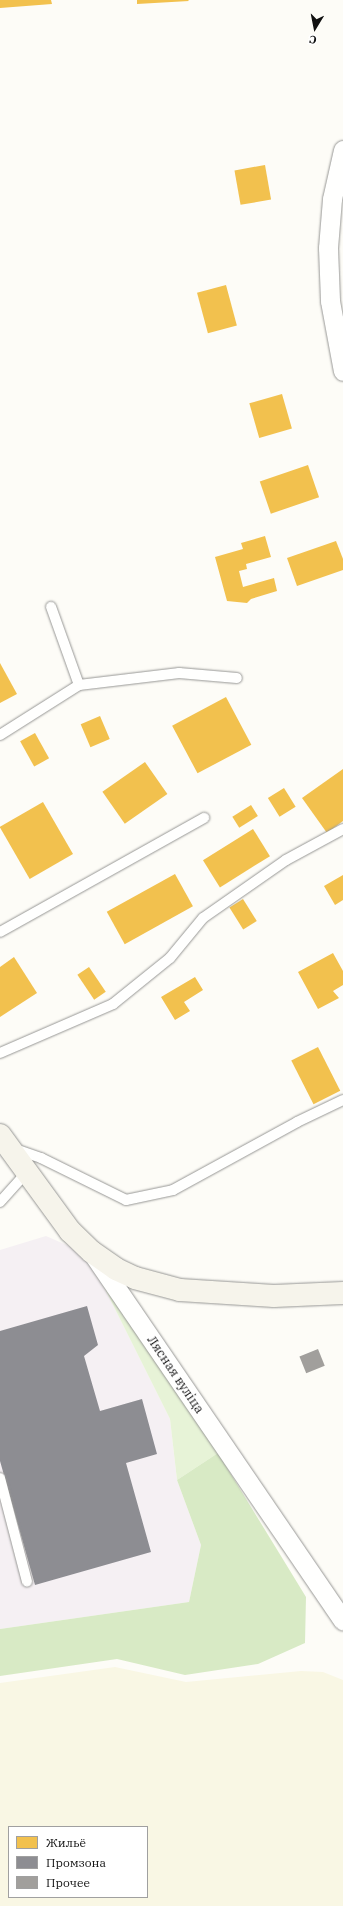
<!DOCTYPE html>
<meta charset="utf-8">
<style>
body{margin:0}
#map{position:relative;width:343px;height:1906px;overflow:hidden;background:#fdfcf7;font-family:"IBM Plex Serif",serif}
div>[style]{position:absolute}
.industrial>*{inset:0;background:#f5f0f3}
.farmland>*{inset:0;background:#f9f7e4}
.green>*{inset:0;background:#e7f3d7}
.forest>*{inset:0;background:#d8eac5}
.homes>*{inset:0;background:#f2c14e;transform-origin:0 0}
.industry>*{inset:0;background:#8d8d92}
.building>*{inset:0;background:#a19f9c;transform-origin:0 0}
.roads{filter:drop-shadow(0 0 1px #979795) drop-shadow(0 0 1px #979795)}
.lane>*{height:10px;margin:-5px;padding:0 5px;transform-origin:5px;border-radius:5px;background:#fffffe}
.street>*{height:19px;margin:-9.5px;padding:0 9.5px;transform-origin:9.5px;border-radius:9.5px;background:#fffffe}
.secondary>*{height:22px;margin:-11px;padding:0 11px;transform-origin:11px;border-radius:11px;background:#f6f4eb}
span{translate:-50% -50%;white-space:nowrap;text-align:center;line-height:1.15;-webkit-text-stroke:4px #fff;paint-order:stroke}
.street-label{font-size:13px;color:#111}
.legend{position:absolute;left:8px;top:1826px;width:140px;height:72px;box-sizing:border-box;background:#fff;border:1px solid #a0a0a0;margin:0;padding:5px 7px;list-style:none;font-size:12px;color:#111}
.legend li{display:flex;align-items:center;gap:8px;height:20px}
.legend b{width:20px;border:1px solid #a0a0a0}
.north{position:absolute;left:295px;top:8px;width:40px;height:40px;-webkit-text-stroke:3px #fff;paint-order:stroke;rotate:190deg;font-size:11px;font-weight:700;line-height:16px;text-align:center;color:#111}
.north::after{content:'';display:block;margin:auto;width:14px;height:18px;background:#111;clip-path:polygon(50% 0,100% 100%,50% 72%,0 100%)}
</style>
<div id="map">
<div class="industrial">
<div style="clip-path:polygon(46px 1236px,78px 1250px,100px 1279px,170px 1419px,177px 1480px,201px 1545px,189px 1602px,0 1629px,0 1250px)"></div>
</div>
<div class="farmland">
<div style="clip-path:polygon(evenodd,115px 1667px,186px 1682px,301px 1671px,323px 1672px,343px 1680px,343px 1906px,0 1906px,0 1683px,115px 1667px,9px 1827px,147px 1827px,147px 1897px,9px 1897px,9px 1827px)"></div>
</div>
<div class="green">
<div style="clip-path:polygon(100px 1279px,218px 1453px,177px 1480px,170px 1419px)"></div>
</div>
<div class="forest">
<div style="clip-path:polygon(218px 1453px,306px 1597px,305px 1643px,258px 1664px,185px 1675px,117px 1659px,0 1676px,0 1629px,189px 1602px,201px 1545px,177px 1480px)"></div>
</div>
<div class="homes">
<div style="clip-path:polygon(0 0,51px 0,52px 4px,0 8px)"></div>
<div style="clip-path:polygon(137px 0,188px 0,189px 1px,137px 4px)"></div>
<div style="left:265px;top:165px;width:35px;height:31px;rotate:80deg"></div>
<div style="left:226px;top:285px;width:42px;height:30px;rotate:75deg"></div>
<div style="left:282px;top:394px;width:36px;height:34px;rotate:74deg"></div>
<div style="left:308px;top:465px;width:34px;height:51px;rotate:71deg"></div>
<div style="clip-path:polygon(265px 536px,271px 557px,246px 564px,247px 569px,239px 571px,243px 587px,274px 578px,277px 591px,251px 599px,247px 603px,227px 601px,215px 557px,243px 549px,241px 543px)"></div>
<div style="clip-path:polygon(336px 541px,343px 559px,343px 570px,297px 586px,287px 558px)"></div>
<div style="clip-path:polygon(0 663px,17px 694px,0 703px)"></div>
<div style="left:226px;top:697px;width:54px;height:61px;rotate:62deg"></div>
<div style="left:100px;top:716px;width:25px;height:21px;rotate:67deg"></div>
<div style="left:35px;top:733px;width:29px;height:17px;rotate:61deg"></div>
<div style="left:145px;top:762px;width:39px;height:52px;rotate:55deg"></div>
<div style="clip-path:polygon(343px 769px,343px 821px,327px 833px,302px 798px)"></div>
<div style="left:284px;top:788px;width:22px;height:19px;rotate:58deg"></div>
<div style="left:43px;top:802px;width:60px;height:50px;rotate:60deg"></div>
<div style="left:251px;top:805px;width:13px;height:22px;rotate:58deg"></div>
<div style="left:253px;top:829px;width:32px;height:59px;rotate:58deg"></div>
<div style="left:175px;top:874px;width:37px;height:78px;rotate:61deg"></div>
<div style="clip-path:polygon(343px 875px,343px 900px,335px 905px,324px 886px)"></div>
<div style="left:243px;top:899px;width:26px;height:16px;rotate:58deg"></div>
<div style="clip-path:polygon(333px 953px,343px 971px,343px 985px,333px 991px,339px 998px,318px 1009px,298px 972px)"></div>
<div style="clip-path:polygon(14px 957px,37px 993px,0 1017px,0 967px)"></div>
<div style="left:89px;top:967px;width:30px;height:14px;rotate:56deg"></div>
<div style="clip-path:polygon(195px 977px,203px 990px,184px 1002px,190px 1011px,175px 1020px,161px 997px)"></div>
<div style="left:318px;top:1047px;width:49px;height:30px;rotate:63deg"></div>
</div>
<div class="industry">
<div style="clip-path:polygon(87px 1306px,98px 1345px,84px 1356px,100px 1411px,142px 1399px,157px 1454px,126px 1463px,151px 1552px,35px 1585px,0 1461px,0 1331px)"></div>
</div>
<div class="building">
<div style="left:318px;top:1349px;width:18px;height:20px;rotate:68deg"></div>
</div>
<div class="roads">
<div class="lane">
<div style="left:79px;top:685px;width:101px;rotate:-6.8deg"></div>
<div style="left:179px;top:673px;width:58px;rotate:4.9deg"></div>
<div style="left:0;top:735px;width:93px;rotate:-32.3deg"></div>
<div style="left:79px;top:685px;width:83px;rotate:-109.7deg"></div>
<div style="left:0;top:932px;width:234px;rotate:-29.2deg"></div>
<div style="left:0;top:1053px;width:123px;rotate:-23.4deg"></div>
<div style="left:113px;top:1004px;width:73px;rotate:-38.9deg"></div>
<div style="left:170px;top:958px;width:52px;rotate:-50.5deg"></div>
<div style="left:203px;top:918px;width:101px;rotate:-34.9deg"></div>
<div style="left:286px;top:860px;width:65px;rotate:-28.5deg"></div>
<div style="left:15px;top:1149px;width:28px;rotate:19deg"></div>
<div style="left:41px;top:1158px;width:95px;rotate:26.3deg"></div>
<div style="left:126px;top:1200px;width:48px;rotate:-12deg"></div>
<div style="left:173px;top:1190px;width:141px;rotate:-28.7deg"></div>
<div style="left:297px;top:1122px;width:51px;rotate:-25.6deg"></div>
<div style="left:0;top:1202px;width:40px;rotate:-48deg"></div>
<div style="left:0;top:1478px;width:107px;rotate:75.4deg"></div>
</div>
<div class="street">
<div style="left:343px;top:150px;width:50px;rotate:102.7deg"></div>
<div style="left:332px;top:199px;width:49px;rotate:94.7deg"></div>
<div style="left:328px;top:248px;width:53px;rotate:87.8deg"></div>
<div style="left:330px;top:301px;width:71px;rotate:79.5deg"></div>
<div style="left:95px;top:1257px;width:440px;rotate:55.7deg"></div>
</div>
<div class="secondary">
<div style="left:0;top:1135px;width:119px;rotate:53.9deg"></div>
<div style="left:70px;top:1231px;width:30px;rotate:44deg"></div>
<div style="left:92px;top:1252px;width:29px;rotate:35deg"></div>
<div style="left:116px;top:1269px;width:21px;rotate:25deg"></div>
<div style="left:135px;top:1278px;width:47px;rotate:14.9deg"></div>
<div style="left:180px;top:1290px;width:94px;rotate:3.7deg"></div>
<div style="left:274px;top:1296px;width:69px;rotate:-2.5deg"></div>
</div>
</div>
<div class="street-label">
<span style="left:175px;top:1375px;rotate:56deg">Лясная вуліца</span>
</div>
<ul class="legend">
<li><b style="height:11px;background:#f2c14e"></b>Жильё</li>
<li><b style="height:11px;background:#8d8d92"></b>Промзона</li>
<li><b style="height:11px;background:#a19f9c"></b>Прочее</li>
</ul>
<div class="north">С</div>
</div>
